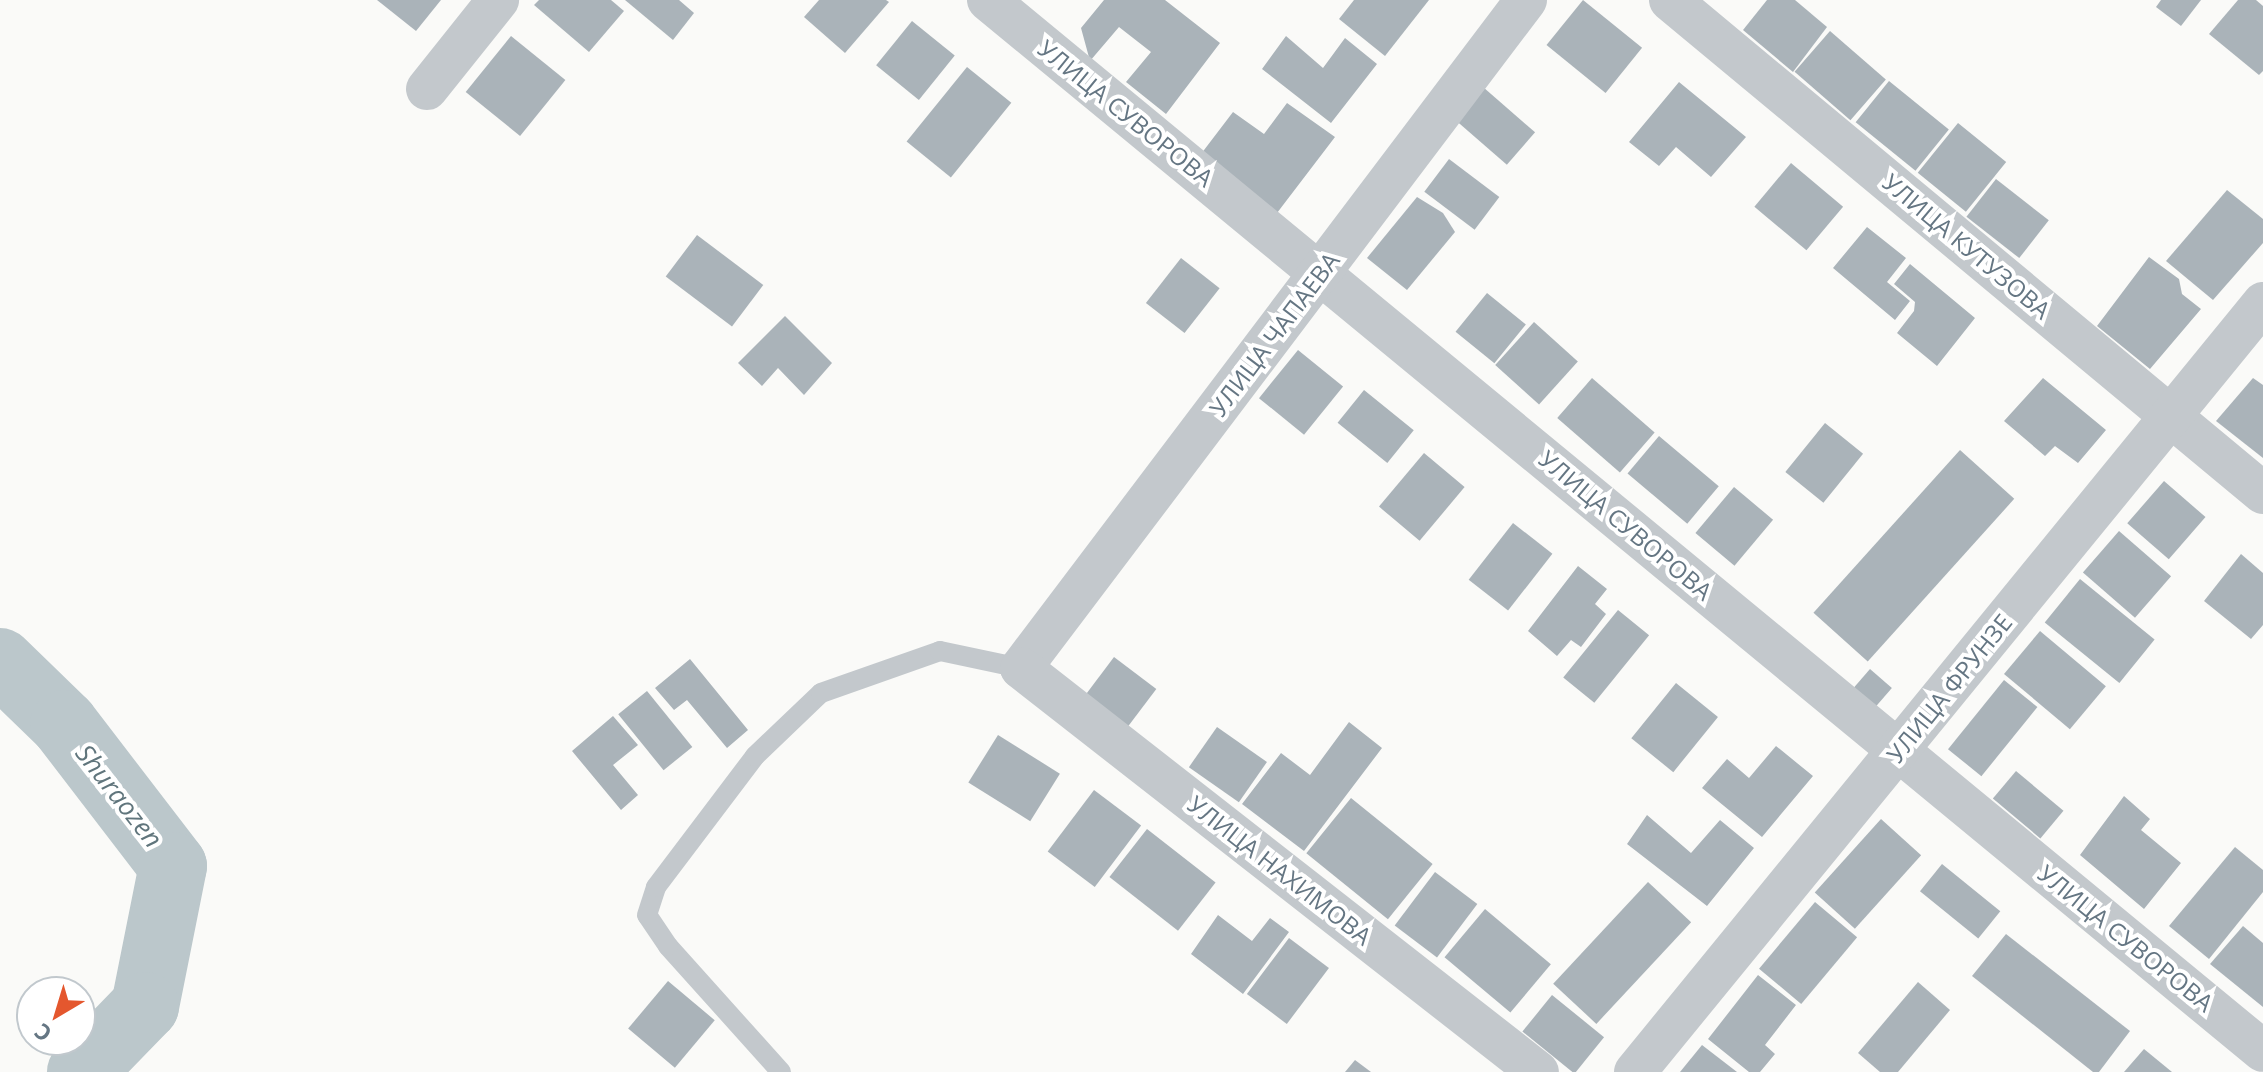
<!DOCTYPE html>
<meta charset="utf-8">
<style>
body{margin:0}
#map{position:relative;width:2263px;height:1072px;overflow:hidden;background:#fafaf8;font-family:"Open Sans",sans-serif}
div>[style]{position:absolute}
.river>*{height:68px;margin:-34px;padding:0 34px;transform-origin:34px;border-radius:34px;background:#bbc7cb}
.building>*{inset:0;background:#aab3b9;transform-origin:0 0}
.lane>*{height:20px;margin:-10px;padding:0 10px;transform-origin:10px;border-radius:10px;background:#c3c8cc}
.street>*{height:42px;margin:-21px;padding:0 21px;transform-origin:21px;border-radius:21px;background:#c3c8cc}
span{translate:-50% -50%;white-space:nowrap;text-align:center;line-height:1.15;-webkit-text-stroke:8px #fff;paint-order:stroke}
.street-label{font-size:24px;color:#657683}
.water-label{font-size:26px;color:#60757c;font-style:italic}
.north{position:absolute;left:16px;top:976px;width:80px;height:80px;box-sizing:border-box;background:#fff;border:2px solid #c1c8cd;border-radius:50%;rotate:218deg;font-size:22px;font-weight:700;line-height:32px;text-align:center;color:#657683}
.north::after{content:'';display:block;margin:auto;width:28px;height:36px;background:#e4572e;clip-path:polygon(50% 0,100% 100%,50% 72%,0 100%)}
</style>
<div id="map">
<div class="river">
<div style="left:0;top:662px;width:89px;rotate:44.1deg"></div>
<div style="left:64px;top:724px;width:179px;rotate:52.5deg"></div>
<div style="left:173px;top:866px;width:143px;rotate:101.3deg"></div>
<div style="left:145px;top:1006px;width:92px;rotate:134.1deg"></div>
</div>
<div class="building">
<div style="clip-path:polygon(377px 0,441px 0,416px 31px)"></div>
<div style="clip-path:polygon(539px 0,611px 0,624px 11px,589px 52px,534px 5px)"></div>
<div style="clip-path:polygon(625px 0,679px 0,694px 13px,673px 40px)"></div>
<div style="clip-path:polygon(819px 0,886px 0,889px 2px,845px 53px,804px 17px)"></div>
<div style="clip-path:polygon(1104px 0,1165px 0,1220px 43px,1166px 114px,1126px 82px,1151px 52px,1119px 27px,1090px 61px,1081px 28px)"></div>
<div style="clip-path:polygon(1354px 0,1429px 0,1385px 56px,1339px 19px)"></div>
<div style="left:1583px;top:0;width:76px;height:58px;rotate:39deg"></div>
<div style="clip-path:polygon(1767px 0,1795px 0,1827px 27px,1793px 72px,1743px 30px)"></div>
<div style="clip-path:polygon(2161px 0,2201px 0,2181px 26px,2156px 7px)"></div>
<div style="clip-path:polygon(2238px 0,2256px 0,2263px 6px,2263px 71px,2259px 75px,2209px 34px)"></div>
<div style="left:912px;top:21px;width:55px;height:57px;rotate:39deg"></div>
<div style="left:1830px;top:31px;width:74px;height:54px;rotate:41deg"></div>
<div style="left:511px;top:36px;width:70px;height:72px;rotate:39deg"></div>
<div style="clip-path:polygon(1286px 36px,1323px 68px,1345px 38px,1377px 64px,1331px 123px,1262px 69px)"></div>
<div style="left:967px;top:67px;width:57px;height:96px;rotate:39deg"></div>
<div style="left:1889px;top:81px;width:77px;height:53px;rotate:39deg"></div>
<div style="clip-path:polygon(1679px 82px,1746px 137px,1711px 177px,1676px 147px,1659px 166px,1629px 142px)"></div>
<div style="left:1483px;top:87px;width:69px;height:43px;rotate:41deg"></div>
<div style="clip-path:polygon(1287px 103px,1335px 137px,1277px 213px,1201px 154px,1233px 112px,1264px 134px)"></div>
<div style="left:1958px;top:123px;width:62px;height:64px;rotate:39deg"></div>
<div style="left:1449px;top:159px;width:63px;height:41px;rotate:37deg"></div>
<div style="left:1791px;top:163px;width:68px;height:57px;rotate:40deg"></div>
<div style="left:1996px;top:179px;width:67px;height:48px;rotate:38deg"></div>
<div style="clip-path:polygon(2227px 190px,2263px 219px,2263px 243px,2213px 300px,2166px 261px)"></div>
<div style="clip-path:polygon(1417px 197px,1443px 213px,1455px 232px,1407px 290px,1367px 258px)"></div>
<div style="clip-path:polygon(1867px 227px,1906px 258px,1887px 282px,1910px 301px,1895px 320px,1833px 268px)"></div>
<div style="left:697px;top:235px;width:83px;height:52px;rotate:37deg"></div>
<div style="clip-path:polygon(2149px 257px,2179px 279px,2182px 294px,2201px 309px,2150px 369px,2097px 326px)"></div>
<div style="left:1181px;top:258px;width:49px;height:57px;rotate:38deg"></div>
<div style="clip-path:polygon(1910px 264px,1975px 318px,1937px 366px,1897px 333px,1914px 311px,1915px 302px,1894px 284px)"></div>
<div style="left:1487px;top:293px;width:50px;height:50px;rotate:39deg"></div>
<div style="clip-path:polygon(785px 316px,832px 363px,804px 395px,778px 368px,762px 386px,738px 363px)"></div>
<div style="left:1534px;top:322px;width:59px;height:58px;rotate:42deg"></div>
<div style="left:1298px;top:350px;width:58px;height:62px;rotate:39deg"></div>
<div style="left:1592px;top:378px;width:83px;height:53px;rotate:41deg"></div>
<div style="clip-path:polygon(2043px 378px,2106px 430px,2078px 463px,2055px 446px,2045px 456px,2004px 421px)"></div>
<div style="clip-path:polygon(2253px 378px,2263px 385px,2263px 458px,2216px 421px)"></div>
<div style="left:1364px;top:390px;width:64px;height:42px;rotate:39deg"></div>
<div style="left:1825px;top:423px;width:49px;height:63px;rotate:39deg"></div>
<div style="left:1659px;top:436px;width:78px;height:49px;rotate:40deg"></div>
<div style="left:1960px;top:450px;width:73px;height:219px;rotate:42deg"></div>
<div style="left:1424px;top:453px;width:53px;height:70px;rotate:40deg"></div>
<div style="left:2164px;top:481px;width:55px;height:56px;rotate:41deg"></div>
<div style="left:1734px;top:487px;width:51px;height:60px;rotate:40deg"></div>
<div style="left:1513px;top:523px;width:50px;height:72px;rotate:38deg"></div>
<div style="left:2119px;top:531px;width:69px;height:55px;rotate:41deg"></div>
<div style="clip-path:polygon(2241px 554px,2263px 573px,2263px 625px,2251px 639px,2204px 601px)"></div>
<div style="clip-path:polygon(1578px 566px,1607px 589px,1595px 604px,1606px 614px,1581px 647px,1571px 640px,1557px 656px,1528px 631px)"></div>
<div style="left:2080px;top:579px;width:96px;height:56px;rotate:39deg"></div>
<div style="left:1618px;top:610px;width:40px;height:87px;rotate:39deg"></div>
<div style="left:2040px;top:631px;width:86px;height:56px;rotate:40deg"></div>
<div style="left:1114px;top:657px;width:53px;height:49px;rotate:37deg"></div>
<div style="clip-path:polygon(690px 659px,748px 730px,727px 748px,687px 700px,674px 710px,655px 688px)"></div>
<div style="left:1870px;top:669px;width:29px;height:33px;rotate:41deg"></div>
<div style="left:2004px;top:680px;width:43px;height:89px;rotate:39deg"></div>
<div style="left:1676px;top:683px;width:54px;height:71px;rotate:39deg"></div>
<div style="left:647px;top:691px;width:72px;height:37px;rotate:51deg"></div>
<div style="clip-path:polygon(613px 716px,638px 745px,613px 765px,638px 795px,621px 810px,572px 751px)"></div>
<div style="clip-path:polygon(1349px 722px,1382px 748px,1304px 851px,1242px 804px,1281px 753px,1310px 775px)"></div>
<div style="left:1217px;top:727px;width:61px;height:49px;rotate:35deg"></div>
<div style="left:998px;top:735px;width:73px;height:56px;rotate:32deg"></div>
<div style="clip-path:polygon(1776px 746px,1813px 776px,1762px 837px,1702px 788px,1727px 759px,1749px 778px)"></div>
<div style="left:2016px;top:771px;width:62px;height:36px;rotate:40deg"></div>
<div style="left:1094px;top:790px;width:59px;height:77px;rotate:37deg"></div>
<div style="clip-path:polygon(2124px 796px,2150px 819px,2141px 830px,2181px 863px,2144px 909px,2080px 855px)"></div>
<div style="left:1351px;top:798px;width:105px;height:71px;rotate:39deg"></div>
<div style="clip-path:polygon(1647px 815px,1691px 853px,1720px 820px,1754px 848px,1707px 906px,1627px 844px)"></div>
<div style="left:1881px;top:819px;width:54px;height:99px;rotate:42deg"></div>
<div style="left:1147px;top:829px;width:87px;height:61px;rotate:38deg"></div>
<div style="clip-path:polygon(2235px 847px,2263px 870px,2263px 892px,2209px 959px,2169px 926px)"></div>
<div style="left:1942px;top:864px;width:75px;height:35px;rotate:39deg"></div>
<div style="left:1435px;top:872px;width:53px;height:67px;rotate:37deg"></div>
<div style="left:1648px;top:882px;width:59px;height:139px;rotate:43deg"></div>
<div style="left:1815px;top:902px;width:55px;height:87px;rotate:40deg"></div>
<div style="left:1485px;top:909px;width:86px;height:63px;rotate:40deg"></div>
<div style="clip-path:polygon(1218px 915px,1252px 941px,1270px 918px,1289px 932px,1243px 994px,1191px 954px)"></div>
<div style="clip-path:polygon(2243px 926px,2263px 943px,2263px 1007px,2210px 964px)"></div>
<div style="clip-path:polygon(2006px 934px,2130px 1031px,2099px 1072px,2093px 1072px,1972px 976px)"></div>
<div style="left:1289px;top:938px;width:50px;height:70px;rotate:37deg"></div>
<div style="clip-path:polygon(1758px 975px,1796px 1005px,1765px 1045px,1775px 1054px,1760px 1072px,1749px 1072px,1708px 1039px)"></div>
<div style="left:668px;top:981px;width:61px;height:62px;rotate:40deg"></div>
<div style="clip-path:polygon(1918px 982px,1950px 1010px,1898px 1072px,1880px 1072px,1858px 1053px)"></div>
<div style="left:1552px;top:995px;width:67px;height:47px;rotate:39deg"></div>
<div style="clip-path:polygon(1702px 1045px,1737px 1072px,1680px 1072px)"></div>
<div style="clip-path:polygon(2144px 1049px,2172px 1072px,2124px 1072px)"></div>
<div style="clip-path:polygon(1355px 1060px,1371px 1072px,1345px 1072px)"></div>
</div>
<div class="lane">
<div style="left:781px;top:1072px;width:169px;rotate:-131.9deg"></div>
<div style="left:668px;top:946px;width:37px;rotate:-124deg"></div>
<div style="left:647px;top:915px;width:29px;rotate:-72deg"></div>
<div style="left:656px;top:887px;width:164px;rotate:-52.9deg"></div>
<div style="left:755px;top:756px;width:91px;rotate:-43.7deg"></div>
<div style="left:821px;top:693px;width:126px;rotate:-19.4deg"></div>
<div style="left:940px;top:651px;width:83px;rotate:11.9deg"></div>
</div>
<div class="street">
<div style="left:988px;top:0;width:1652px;rotate:39.5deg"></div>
<div style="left:1526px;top:0;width:837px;rotate:127.09deg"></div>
<div style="left:1021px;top:668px;width:656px;rotate:38.01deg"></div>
<div style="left:1670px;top:0;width:771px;rotate:39.74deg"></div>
<div style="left:427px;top:89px;width:114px;rotate:-51.4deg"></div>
<div style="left:1635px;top:1072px;width:993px;rotate:-50.76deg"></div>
</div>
<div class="street-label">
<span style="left:1126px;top:113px;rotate:39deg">УЛИЦА СУВОРОВА</span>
<span style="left:1967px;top:246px;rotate:40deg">УЛИЦА КУТУЗОВА</span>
<span style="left:1274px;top:334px;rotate:-53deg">УЛИЦА ЧАПАЕВА</span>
<span style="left:1626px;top:525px;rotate:40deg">УЛИЦА СУВОРОВА</span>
<span style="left:1949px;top:688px;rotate:-51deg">УЛИЦА ФРУНЗЕ</span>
<span style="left:1280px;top:870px;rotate:38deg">УЛИЦА НАХИМОВА</span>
<span style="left:2126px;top:938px;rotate:39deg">УЛИЦА СУВОРОВА</span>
</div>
<div class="water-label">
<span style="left:119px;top:796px;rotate:52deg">Shuraozen</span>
</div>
<div class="north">С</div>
</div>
